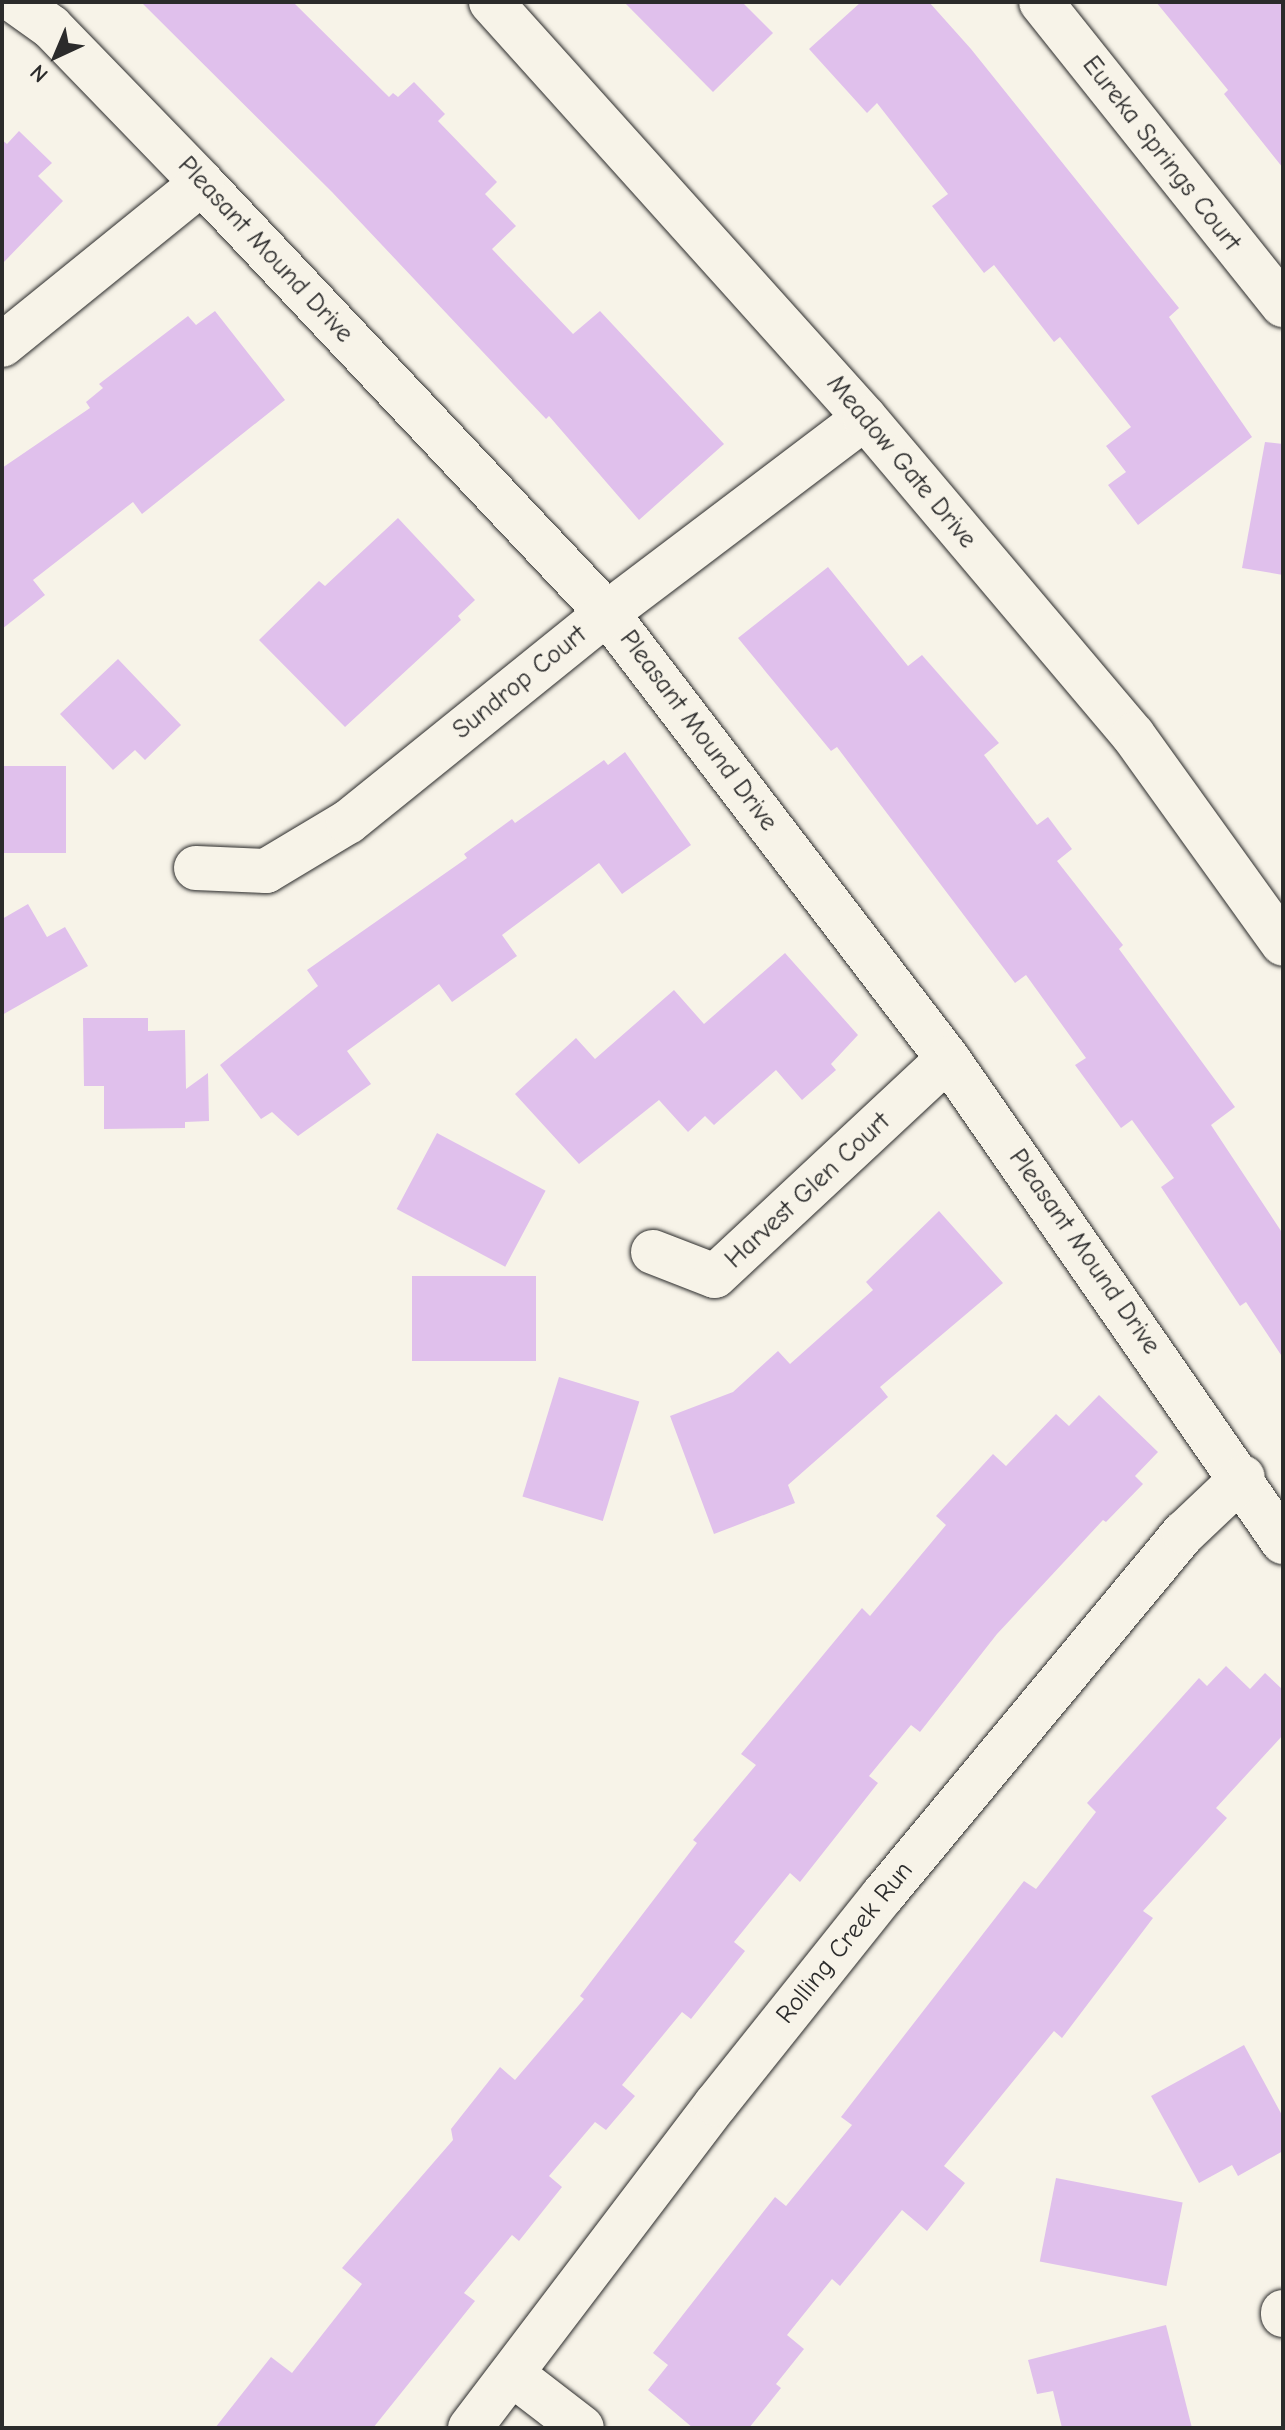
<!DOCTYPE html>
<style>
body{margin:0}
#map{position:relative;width:1285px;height:2430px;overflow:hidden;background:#f7f3e8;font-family:"Comic Neue",sans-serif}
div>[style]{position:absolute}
.building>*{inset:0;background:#e0c0ec;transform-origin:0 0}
.roads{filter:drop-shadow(0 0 2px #2b2b2b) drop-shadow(0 0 2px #2b2b2b)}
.minor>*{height:44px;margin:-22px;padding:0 22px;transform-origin:22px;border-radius:22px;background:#f7f3e8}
.tertiary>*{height:44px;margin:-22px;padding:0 22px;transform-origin:22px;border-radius:22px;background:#f7f3e8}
span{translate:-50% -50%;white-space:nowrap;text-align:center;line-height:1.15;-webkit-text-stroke:6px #f7f3e8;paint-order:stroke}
.street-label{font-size:26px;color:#2b2b2b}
.frame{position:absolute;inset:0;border:4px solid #2b2b2b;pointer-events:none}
.north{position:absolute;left:16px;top:16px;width:80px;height:80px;-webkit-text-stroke:6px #f7f3e8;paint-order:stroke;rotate:224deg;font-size:22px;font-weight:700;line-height:32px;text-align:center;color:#2b2b2b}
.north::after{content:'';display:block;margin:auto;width:28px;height:36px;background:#2b2b2b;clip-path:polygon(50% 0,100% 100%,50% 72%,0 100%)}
</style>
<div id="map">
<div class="building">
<div style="clip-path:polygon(141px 2px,293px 2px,389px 97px,393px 93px,398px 97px,414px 82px,445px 114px,438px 121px,497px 182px,485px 194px,516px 226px,492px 249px,573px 334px,600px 311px,724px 444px,639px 520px,549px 416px,546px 419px,332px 192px)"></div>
<div style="clip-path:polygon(624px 2px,742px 2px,773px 33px,713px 92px)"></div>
<div style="clip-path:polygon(861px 2px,929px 2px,971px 49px,1179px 308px,1169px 317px,1252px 437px,1138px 525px,1108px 485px,1126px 472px,1106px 446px,1131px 427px,1060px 337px,1054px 342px,994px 265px,984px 273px,932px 206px,948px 194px,877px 103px,867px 113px,809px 49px)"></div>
<div style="clip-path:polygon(1156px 2px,1283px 2px,1283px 168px,1224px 94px,1228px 90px)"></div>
<div style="clip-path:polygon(19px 131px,52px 163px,38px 176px,63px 201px,2px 264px,2px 140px,7px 144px)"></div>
<div style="clip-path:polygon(215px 311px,285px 400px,142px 514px,133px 502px,33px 580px,45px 595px,2px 629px,2px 468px,90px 408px,86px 402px,103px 388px,99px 384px,188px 316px,196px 325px)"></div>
<div style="clip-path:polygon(1265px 442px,1283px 444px,1283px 575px,1242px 568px)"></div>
<div style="clip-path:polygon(398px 518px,475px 600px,458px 616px,461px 620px,345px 727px,259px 640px,319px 581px,325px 586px)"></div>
<div style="clip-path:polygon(828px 567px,908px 666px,922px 655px,999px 743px,984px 755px,1037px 825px,1048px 817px,1072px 849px,1057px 861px,1123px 945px,1119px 949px,1235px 1107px,1211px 1125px,1283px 1234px,1283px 1358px,1246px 1302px,1240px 1306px,1161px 1187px,1174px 1178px,1132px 1120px,1121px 1128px,1075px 1065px,1086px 1058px,1026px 975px,1015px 983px,837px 747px,831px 751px,738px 638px)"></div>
<div style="clip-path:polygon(118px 659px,181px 725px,145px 760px,135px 750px,113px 770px,60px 714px)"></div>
<div style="clip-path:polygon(625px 752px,691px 845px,622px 894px,599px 863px,502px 935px,517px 956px,452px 1002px,439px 984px,347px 1051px,371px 1084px,298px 1136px,272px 1112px,261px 1119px,220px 1065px,318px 986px,307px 970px,467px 858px,464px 854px,512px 819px,515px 823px,604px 760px,608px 765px)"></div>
<div style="left:66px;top:766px;width:87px;height:64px;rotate:90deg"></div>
<div style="clip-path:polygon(28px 904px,47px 937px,65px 927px,88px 966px,2px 1015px,2px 919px)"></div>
<div style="clip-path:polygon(785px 953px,858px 1035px,831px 1064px,836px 1070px,802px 1100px,776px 1070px,714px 1125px,705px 1116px,688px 1132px,659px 1100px,579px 1164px,515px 1094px,576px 1038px,595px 1059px,674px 990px,704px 1024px)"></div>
<div style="clip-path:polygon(83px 1018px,148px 1018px,148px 1031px,185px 1030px,186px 1089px,208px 1073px,209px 1121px,185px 1122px,185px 1128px,104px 1129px,104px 1086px,84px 1086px)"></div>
<div style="left:437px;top:1133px;width:123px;height:86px;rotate:28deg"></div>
<div style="clip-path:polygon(939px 1211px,1003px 1283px,880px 1387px,888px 1397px,788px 1485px,795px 1503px,714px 1534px,670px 1416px,733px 1392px,778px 1351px,790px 1364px,873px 1290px,866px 1282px)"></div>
<div style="left:536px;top:1276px;width:85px;height:124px;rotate:90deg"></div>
<div style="left:559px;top:1377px;width:84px;height:125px;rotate:17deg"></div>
<div style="clip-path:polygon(1099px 1395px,1158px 1452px,1135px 1476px,1143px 1484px,1106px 1522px,1103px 1520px,997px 1634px,920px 1732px,911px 1725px,869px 1776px,878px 1783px,800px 1882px,790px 1873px,734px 1942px,745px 1951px,691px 2019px,682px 2012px,622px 2085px,635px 2096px,606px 2130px,595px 2122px,549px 2176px,562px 2187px,519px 2241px,512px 2235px,464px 2293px,475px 2301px,373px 2428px,215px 2428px,271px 2357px,292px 2373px,362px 2284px,342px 2268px,453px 2140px,451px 2129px,500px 2067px,515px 2080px,584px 1999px,580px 1996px,697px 1843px,693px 1840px,756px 1765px,741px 1754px,862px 1608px,870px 1616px,946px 1525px,936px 1516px,993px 1454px,1006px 1466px,1056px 1414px,1069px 1426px)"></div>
<div style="clip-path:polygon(1226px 1666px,1250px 1689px,1265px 1673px,1283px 1690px,1283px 1735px,1216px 1808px,1227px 1818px,1143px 1911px,1153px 1918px,1062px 2038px,1054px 2031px,944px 2166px,965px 2183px,927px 2231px,902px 2210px,840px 2286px,832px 2279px,787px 2335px,804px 2349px,776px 2384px,781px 2388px,749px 2428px,693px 2428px,648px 2390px,668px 2365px,653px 2353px,775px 2197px,786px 2206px,852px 2125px,841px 2117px,1024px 1881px,1036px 1889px,1096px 1812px,1087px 1803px,1199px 1678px,1207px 1686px)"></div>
<div style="clip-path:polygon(1244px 2045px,1283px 2117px,1283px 2151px,1238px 2176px,1232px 2165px,1199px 2183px,1151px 2096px)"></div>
<div style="left:1056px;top:2178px;width:129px;height:85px;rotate:11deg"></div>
<div style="clip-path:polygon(1166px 2325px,1192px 2428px,1062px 2428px,1053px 2391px,1037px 2394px,1028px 2360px)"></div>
</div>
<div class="roads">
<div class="minor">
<div style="left:16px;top:2px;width:43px;rotate:35.5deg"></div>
<div style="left:51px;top:27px;width:217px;rotate:45.9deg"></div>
<div style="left:202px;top:183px;width:591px;rotate:46.71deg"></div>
<div style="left:607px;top:613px;width:561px;rotate:52.6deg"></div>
<div style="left:948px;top:1059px;width:588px;rotate:55.26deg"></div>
<div style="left:1041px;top:2px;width:388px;rotate:51.4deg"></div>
<div style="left:2px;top:345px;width:257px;rotate:-39deg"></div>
<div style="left:196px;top:868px;width:70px;rotate:2.5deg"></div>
<div style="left:266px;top:871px;width:96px;rotate:-30.9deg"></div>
<div style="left:348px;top:822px;width:333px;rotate:-38.9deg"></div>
<div style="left:607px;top:613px;width:323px;rotate:-37.1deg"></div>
<div style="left:653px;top:1252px;width:66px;rotate:21.2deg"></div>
<div style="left:715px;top:1276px;width:318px;rotate:-43deg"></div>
<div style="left:1283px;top:2312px;width:3px;rotate:90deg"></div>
<div style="left:512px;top:2374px;width:88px;rotate:37.6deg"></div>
<div style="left:470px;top:2428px;width:407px;rotate:-52.8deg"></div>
<div style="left:716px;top:2104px;width:268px;rotate:-51.4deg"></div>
<div style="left:883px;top:1895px;width:471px;rotate:-50.3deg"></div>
<div style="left:1184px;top:1533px;width:81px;rotate:-43.5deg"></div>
</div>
<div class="tertiary">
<div style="left:491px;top:2px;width:559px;rotate:48.04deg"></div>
<div style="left:865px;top:418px;width:415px;rotate:49.8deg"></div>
<div style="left:1133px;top:735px;width:257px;rotate:54.3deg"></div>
</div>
</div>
<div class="street-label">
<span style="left:1161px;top:154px;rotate:52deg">Eureka Springs Court</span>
<span style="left:265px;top:250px;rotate:47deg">Pleasant Mound Drive</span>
<span style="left:901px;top:462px;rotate:50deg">Meadow Gate Drive</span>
<span style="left:520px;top:683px;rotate:-39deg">Sundrop Court</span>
<span style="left:698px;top:731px;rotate:53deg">Pleasant Mound Drive</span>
<span style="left:808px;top:1191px;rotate:-43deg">Harvest Glen Court</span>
<span style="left:1084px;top:1252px;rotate:55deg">Pleasant Mound Drive</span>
<span style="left:845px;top:1943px;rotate:-51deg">Rolling Creek Run</span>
</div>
<div class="frame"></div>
<div class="north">N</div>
</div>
